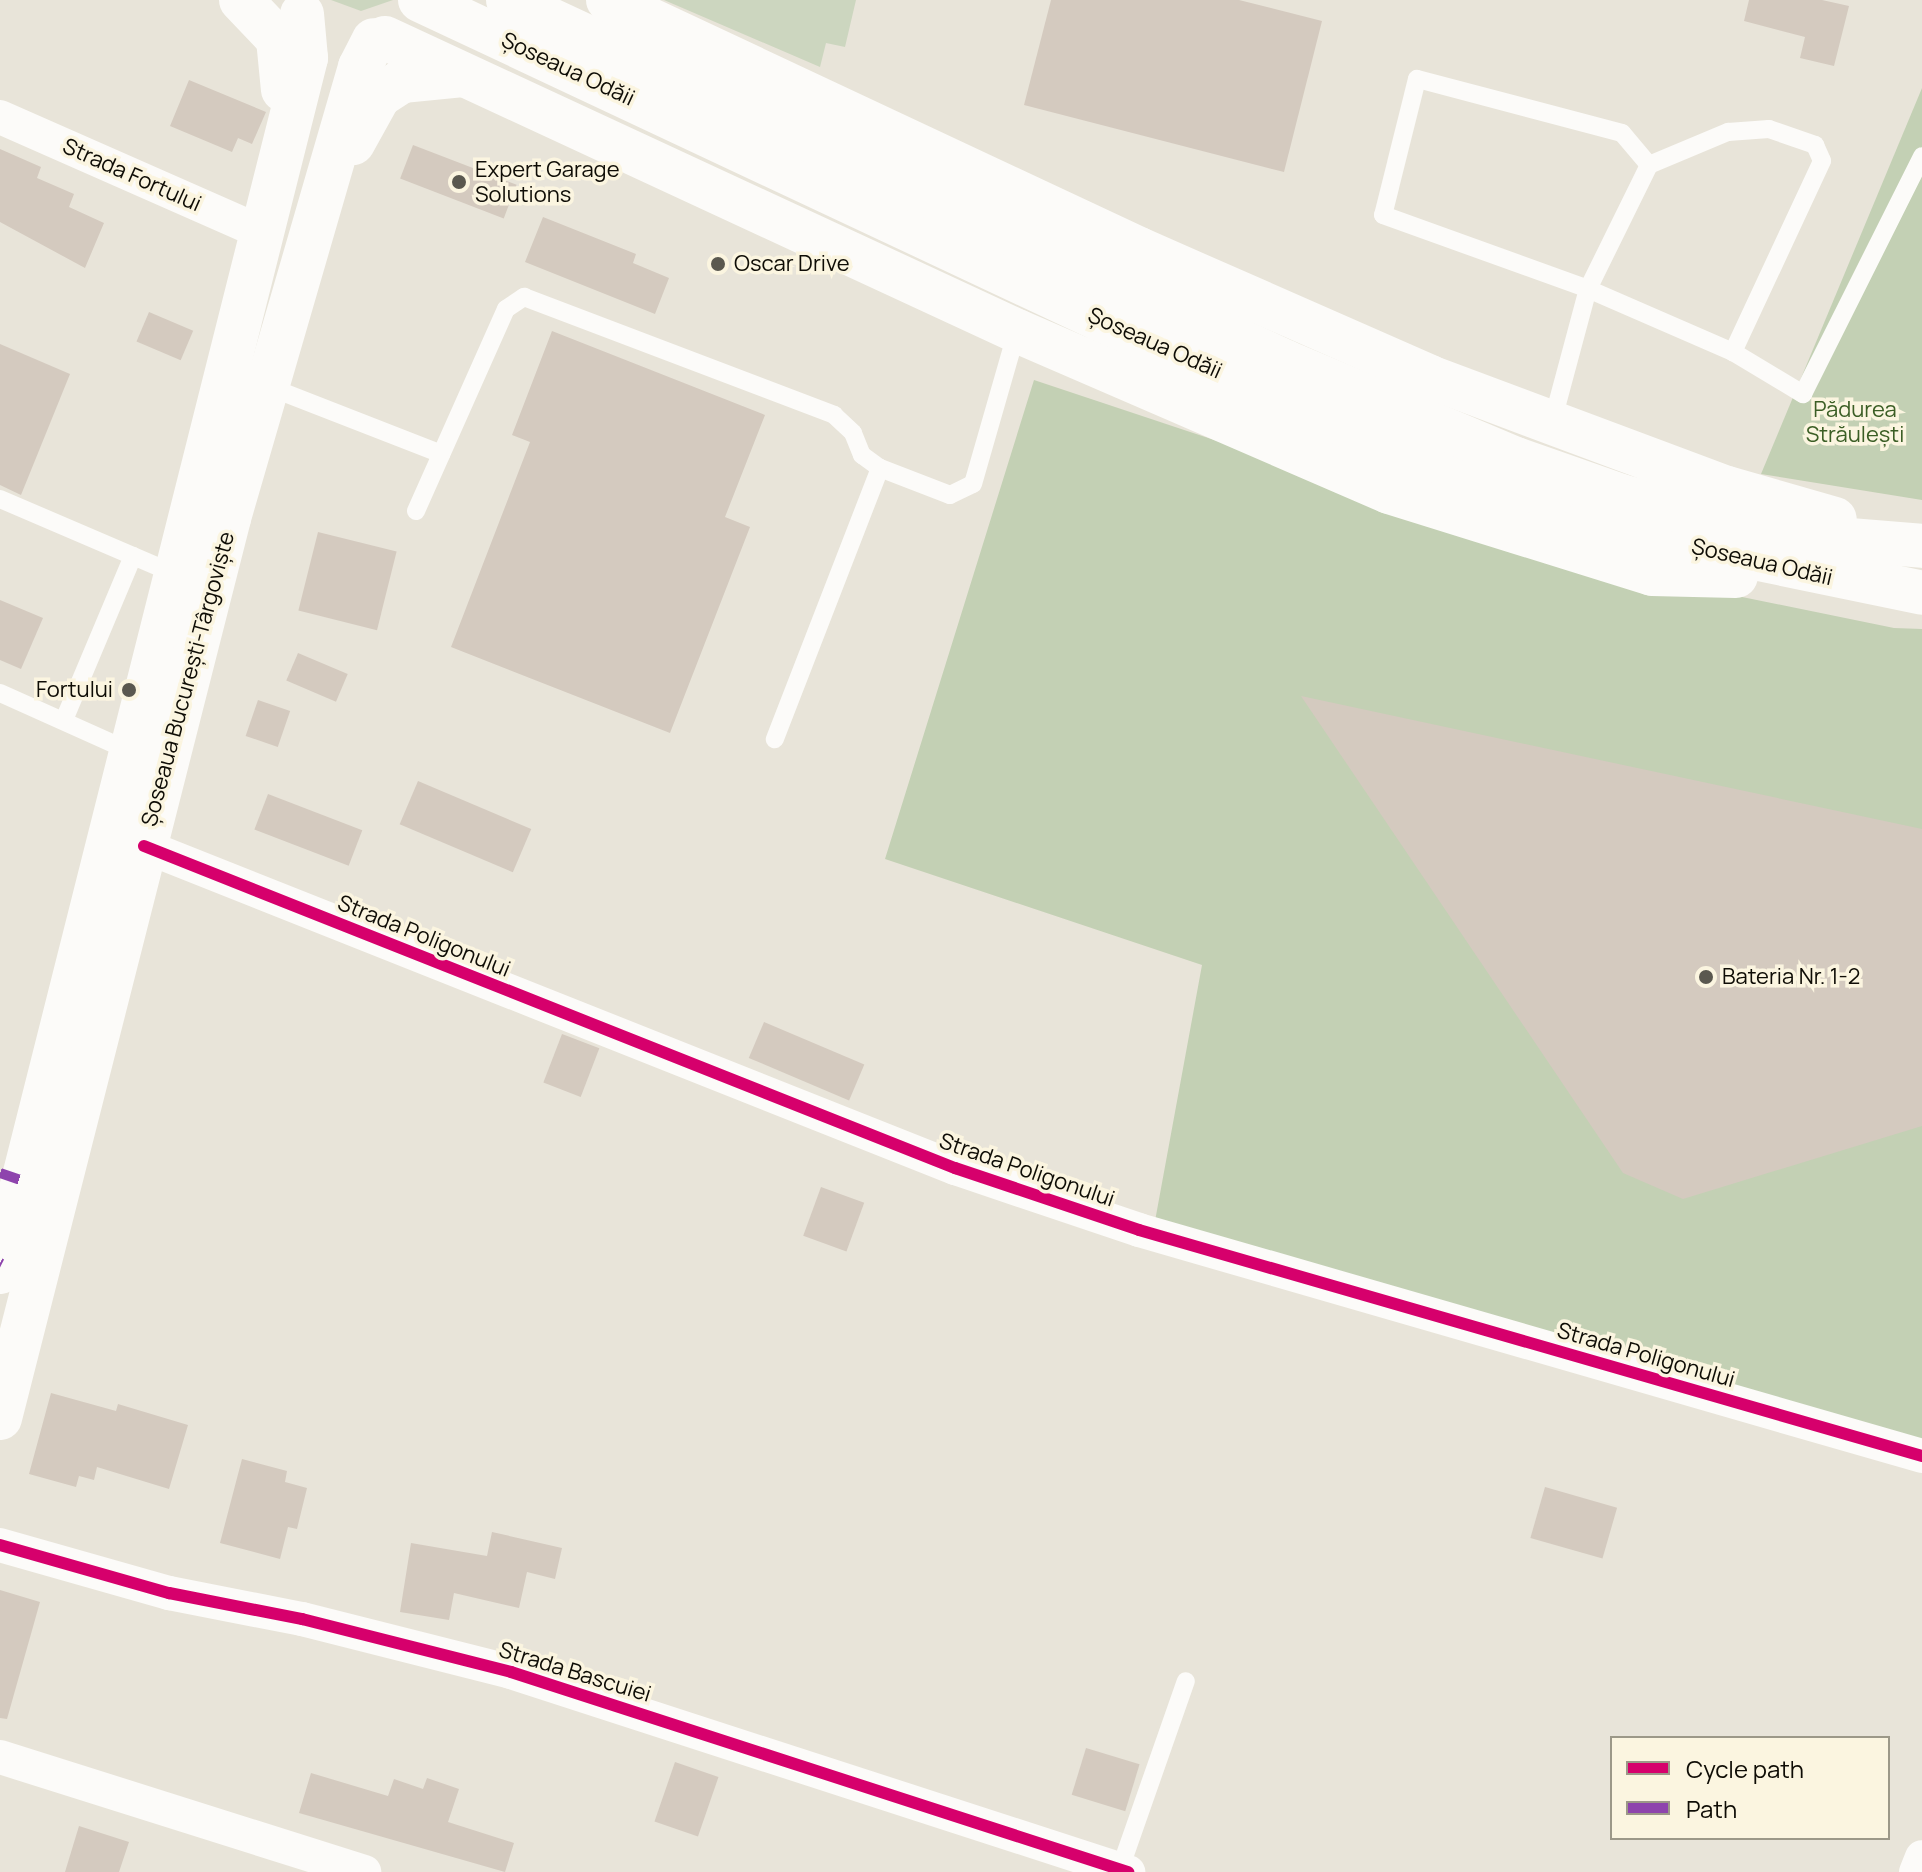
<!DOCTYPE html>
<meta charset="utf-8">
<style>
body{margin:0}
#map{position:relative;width:1922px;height:1872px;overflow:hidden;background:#e8e4d9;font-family:Manrope,sans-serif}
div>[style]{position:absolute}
.green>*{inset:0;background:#ccd6bf}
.forest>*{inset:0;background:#c3d0b4}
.building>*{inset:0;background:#d4cabf;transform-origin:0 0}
.service>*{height:18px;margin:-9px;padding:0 9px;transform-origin:9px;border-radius:9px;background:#fcfbf9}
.minor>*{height:34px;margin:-17px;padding:0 17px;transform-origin:17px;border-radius:17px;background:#fcfbf9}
.primary>*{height:44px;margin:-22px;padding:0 22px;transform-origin:22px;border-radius:22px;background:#fcfbf9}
.quiet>*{height:10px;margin-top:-5px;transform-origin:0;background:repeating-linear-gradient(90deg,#8e44ad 0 20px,transparent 0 30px)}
.cycleway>*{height:12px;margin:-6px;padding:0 6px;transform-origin:6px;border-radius:6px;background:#d6006c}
.dots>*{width:22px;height:22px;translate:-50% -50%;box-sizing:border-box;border:4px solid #fbf5e0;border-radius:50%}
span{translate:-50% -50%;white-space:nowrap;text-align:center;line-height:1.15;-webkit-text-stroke:7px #fbf5e0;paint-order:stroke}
.street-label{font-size:22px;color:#0e0c05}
.poi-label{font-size:22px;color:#0e0c05}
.left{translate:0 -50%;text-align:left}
.right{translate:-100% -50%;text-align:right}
.park-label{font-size:22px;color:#3b5e25}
.legend{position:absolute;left:1610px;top:1736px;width:280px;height:104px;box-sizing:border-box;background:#fbf5e0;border:2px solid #9c9888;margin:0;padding:10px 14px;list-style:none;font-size:24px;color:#0e0c05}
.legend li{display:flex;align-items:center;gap:16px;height:40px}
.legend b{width:40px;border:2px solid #9c9888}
</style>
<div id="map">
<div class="green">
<div style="clip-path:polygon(331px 0,393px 0,361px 11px)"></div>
<div style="clip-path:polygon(664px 0,856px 0,845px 47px,826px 43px,820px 67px)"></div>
</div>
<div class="forest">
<div style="clip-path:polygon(1922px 88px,1922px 500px,1761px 474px)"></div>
<div style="clip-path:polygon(1034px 380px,1340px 482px,1659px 580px,1894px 628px,1922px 629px,1922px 1454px,1155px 1221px,1202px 965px,885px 859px)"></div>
</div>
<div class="building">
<div style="clip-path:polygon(1051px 0,1239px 0,1322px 21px,1284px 172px,1024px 105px)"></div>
<div style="clip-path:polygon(1749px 0,1822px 0,1849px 6px,1834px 66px,1800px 58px,1805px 37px,1744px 21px)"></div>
<div style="clip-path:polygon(189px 80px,266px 112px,252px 144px,238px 138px,232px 152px,170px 126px)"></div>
<div style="left:413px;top:145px;width:111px;height:36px;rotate:21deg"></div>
<div style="clip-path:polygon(0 149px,41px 167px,37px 178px,74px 194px,69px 207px,104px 223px,85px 268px,0 222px)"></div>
<div style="clip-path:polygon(543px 217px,636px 254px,633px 263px,669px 278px,655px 314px,525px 262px)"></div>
<div style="left:149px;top:312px;width:48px;height:32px;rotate:23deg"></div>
<div style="clip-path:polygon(552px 331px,765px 415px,725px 517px,750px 527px,670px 733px,451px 647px,530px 442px,512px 435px)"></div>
<div style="clip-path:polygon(0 344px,70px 374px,21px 495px,0 485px)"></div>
<div style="left:318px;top:532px;width:81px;height:81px;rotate:14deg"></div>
<div style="clip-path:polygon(0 600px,43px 618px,21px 669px,0 660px)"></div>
<div style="left:298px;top:653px;width:54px;height:30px;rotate:23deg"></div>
<div style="clip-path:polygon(1301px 696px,1922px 829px,1922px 1126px,1683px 1199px,1623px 1173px)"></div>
<div style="left:258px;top:700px;width:34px;height:38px;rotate:19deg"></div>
<div style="left:418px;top:781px;width:123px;height:47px;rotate:23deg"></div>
<div style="left:268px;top:794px;width:101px;height:38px;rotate:21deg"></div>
<div style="left:764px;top:1022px;width:109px;height:39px;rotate:23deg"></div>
<div style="left:562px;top:1034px;width:40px;height:52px;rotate:21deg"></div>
<div style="left:821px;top:1187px;width:46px;height:52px;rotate:20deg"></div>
<div style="clip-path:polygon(51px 1393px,116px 1411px,118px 1404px,188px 1425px,169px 1489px,97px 1467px,94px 1480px,79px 1476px,76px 1487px,29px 1474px)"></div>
<div style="clip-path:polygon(242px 1459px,287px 1471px,285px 1482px,307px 1488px,297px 1529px,288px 1527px,280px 1559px,220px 1543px)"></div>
<div style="left:1545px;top:1487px;width:75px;height:53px;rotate:16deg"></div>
<div style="clip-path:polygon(492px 1532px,562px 1548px,555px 1579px,527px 1572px,519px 1608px,454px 1593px,449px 1620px,400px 1612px,411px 1543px,487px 1556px)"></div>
<div style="clip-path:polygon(0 1590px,40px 1602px,7px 1719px,0 1718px)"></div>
<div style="left:1086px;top:1748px;width:56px;height:49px;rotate:17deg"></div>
<div style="left:675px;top:1762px;width:46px;height:63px;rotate:19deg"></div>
<div style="clip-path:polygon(311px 1773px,388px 1796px,394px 1779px,423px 1789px,427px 1778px,459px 1789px,448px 1822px,514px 1843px,505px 1872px,299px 1813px)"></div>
<div style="clip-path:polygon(79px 1826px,129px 1842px,119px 1872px,65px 1872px)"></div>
</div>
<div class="service">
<div style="left:1649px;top:165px;width:42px;rotate:-130.2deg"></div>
<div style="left:1622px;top:133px;width:212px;rotate:-165.2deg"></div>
<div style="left:1417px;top:79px;width:140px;rotate:104deg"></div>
<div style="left:1383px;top:215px;width:218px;rotate:19.8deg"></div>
<div style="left:1588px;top:289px;width:158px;rotate:23.5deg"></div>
<div style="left:1733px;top:352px;width:82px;rotate:31deg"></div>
<div style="left:1803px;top:394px;width:266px;rotate:-63.4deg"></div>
<div style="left:267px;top:386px;width:187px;rotate:21.3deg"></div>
<div style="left:1552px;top:423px;width:139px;rotate:-75deg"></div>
<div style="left:1588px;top:289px;width:138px;rotate:-63.8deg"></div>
<div style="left:1649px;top:165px;width:86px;rotate:-22.7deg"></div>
<div style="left:1728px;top:132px;width:41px;rotate:-4.2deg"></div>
<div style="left:1769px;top:129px;width:49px;rotate:19.2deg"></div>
<div style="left:1815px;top:145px;width:17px;rotate:66deg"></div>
<div style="left:1822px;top:161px;width:211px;rotate:115deg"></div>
<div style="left:880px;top:468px;width:75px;rotate:21.1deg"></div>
<div style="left:950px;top:495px;width:25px;rotate:-26deg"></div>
<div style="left:973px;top:484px;width:159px;rotate:-74deg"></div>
<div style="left:0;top:499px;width:193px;rotate:23.2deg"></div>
<div style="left:416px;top:511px;width:221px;rotate:-66deg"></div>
<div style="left:506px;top:309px;width:22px;rotate:-34deg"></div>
<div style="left:524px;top:297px;width:332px;rotate:20.8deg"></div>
<div style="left:834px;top:415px;width:26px;rotate:43deg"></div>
<div style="left:853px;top:433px;width:24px;rotate:68deg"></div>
<div style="left:862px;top:455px;width:22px;rotate:36deg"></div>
<div style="left:880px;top:468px;width:291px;rotate:111.2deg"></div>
<div style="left:0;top:693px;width:145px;rotate:24.1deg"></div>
<div style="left:64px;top:720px;width:178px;rotate:-67.2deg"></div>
<div style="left:1120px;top:1869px;width:199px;rotate:-70.7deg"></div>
</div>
<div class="minor">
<div style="left:0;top:117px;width:287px;rotate:23.8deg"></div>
<div style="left:144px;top:846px;width:873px;rotate:21.66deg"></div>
<div style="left:955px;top:1168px;width:194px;rotate:18.6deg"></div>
<div style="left:1139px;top:1230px;width:815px;rotate:16.1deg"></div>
<div style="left:0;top:1545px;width:176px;rotate:15.9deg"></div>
<div style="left:169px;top:1593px;width:136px;rotate:11.1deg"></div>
<div style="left:302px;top:1619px;width:216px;rotate:14.2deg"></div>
<div style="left:511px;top:1672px;width:649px;rotate:17.96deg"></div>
<div style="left:0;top:1757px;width:382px;rotate:17.5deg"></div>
<div style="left:1916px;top:1872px;width:16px;rotate:-68deg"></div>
</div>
<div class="primary">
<div style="left:241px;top:0;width:54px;rotate:46.5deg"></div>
<div style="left:278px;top:39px;width:51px;rotate:84.4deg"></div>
<div style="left:420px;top:0;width:750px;rotate:25.16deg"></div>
<div style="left:1099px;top:319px;width:365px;rotate:23.8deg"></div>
<div style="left:1433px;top:466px;width:162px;rotate:20.6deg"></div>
<div style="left:1585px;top:523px;width:344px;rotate:11.7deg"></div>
<div style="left:508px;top:0;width:858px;rotate:24.95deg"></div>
<div style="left:1286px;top:362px;width:250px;rotate:22.9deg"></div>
<div style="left:1516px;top:459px;width:111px;rotate:19.4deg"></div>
<div style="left:1621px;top:496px;width:149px;rotate:14.4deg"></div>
<div style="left:1765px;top:533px;width:158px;rotate:4.7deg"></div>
<div style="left:608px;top:0;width:586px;rotate:25.12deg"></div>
<div style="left:1139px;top:249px;width:318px;rotate:23.7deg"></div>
<div style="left:1430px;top:377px;width:317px;rotate:20.5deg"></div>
<div style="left:1727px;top:488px;width:112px;rotate:16deg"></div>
<div style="left:385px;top:38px;width:697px;rotate:24.87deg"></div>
<div style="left:1017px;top:331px;width:405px;rotate:23.4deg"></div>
<div style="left:1389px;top:492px;width:275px;rotate:17.3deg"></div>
<div style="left:1652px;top:574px;width:84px;rotate:1.4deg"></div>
<div style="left:353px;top:143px;width:54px;rotate:-61deg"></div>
<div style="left:379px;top:96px;width:27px;rotate:-33deg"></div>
<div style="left:402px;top:81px;width:61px;rotate:-5.6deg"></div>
<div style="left:0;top:1272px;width:1252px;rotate:-75.85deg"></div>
<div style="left:306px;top:58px;width:44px;rotate:-95.2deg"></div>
<div style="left:0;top:1418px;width:929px;rotate:-75.72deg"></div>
<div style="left:229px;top:518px;width:470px;rotate:-73.8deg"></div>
<div style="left:360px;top:67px;width:30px;rotate:-63deg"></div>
</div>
<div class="quiet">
<div style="left:0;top:1173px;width:24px;rotate:19deg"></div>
<div style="left:0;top:1263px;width:2px;rotate:27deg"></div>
</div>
<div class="cycleway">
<div style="left:144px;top:846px;width:873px;rotate:21.66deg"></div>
<div style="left:955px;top:1168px;width:194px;rotate:18.6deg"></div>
<div style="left:1139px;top:1230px;width:815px;rotate:16.1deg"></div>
<div style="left:0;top:1545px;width:176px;rotate:15.9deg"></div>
<div style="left:169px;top:1593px;width:136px;rotate:11.1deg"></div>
<div style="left:302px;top:1619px;width:216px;rotate:14.2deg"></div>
<div style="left:511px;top:1672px;width:649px;rotate:17.96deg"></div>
</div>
<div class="dots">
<div style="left:459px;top:182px;background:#5a584f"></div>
<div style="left:718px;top:264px;background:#5a584f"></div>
<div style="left:129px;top:690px;background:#5a584f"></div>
<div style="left:1706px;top:977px;background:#5a584f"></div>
</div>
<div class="street-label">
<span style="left:568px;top:69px;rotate:25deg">Șoseaua Odăii</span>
<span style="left:132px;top:175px;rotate:24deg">Strada Fortului</span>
<span style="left:1155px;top:343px;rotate:24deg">Șoseaua Odăii</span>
<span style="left:1762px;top:562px;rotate:13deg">Șoseaua Odăii</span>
<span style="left:188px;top:679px;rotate:-75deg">Șoseaua București-Târgoviște</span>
<span style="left:424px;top:936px;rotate:22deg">Strada Poligonului</span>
<span style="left:1027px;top:1170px;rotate:19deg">Strada Poligonului</span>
<span style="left:1646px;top:1355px;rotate:16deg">Strada Poligonului</span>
<span style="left:575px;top:1672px;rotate:17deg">Strada Bascuiei</span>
</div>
<div class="poi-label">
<span class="left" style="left:475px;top:182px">Expert Garage<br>Solutions</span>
<span class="left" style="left:734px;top:264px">Oscar Drive</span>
<span class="right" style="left:113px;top:690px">Fortului</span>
<span class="left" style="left:1722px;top:977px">Bateria Nr. 1-2</span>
</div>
<div class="park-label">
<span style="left:1855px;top:422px">Pădurea<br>Străulești</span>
</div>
<ul class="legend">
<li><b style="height:10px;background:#d6006c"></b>Cycle path</li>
<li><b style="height:10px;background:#8e44ad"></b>Path</li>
</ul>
</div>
